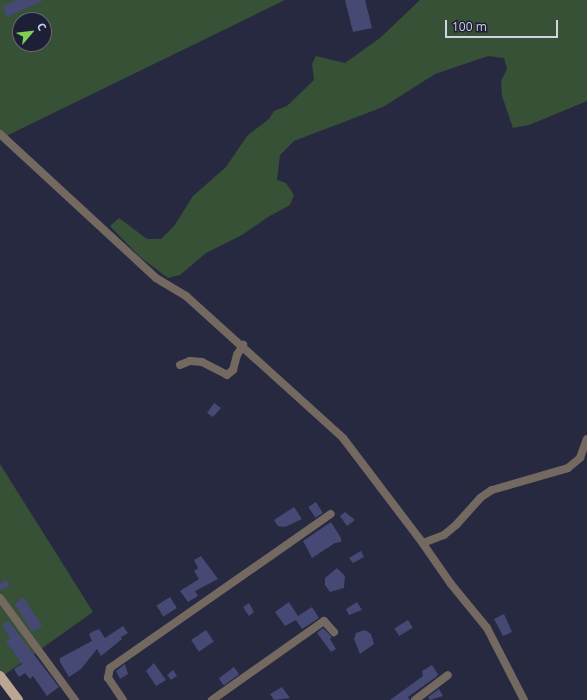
<!DOCTYPE html>
<meta charset="utf-8">
<style>
body{margin:0}
#map{position:relative;width:587px;height:700px;overflow:hidden;background:#272940;font-family:"Open Sans",sans-serif}
div>[style]{position:absolute}
.green>*{inset:0;background:#375137}
.building>*{inset:0;background:#454974;transform-origin:0 0}
.minor>*{height:8px;margin:-4px;padding:0 4px;transform-origin:4px;border-radius:4px;background:#736960}
.tertiary>*{height:8px;margin:-4px;padding:0 4px;transform-origin:4px;border-radius:4px;background:#736960}
.primary>*{height:10px;margin:-5px;padding:0 5px;transform-origin:5px;border-radius:5px;background:#bba694}
span{translate:-50% -50%;white-space:nowrap;text-align:center;line-height:1.15;-webkit-text-stroke:3px #1d1f36;paint-order:stroke}
.north{position:absolute;left:12px;top:12px;width:40px;height:40px;box-sizing:border-box;background:#1d1f36;border:1px solid #65677b;border-radius:50%;rotate:62deg;font-size:11px;font-weight:700;line-height:16px;text-align:center;color:#d0d3e2}
.north::after{content:'';display:block;margin:auto;width:14px;height:18px;background:#7fd052;clip-path:polygon(50% 0,100% 100%,50% 72%,0 100%)}
.scale{position:absolute;left:445px;top:20px;width:113px;height:18px;box-sizing:border-box;border:2px solid #d0d3e2;border-top:0;padding-left:5px;font-size:12px;line-height:14px;white-space:nowrap;color:#d0d3e2;-webkit-text-stroke:3px #1d1f36;paint-order:stroke}
</style>
<div id="map">
<div class="green">
<div style="clip-path:polygon(evenodd,0 0,285px 0,0 139px,0 0,20px 20px,44px 20px,44px 44px,20px 44px,20px 20px)"></div>
<div style="clip-path:polygon(420px 0,587px 0,587px 101px,529px 125px,513px 128px,502px 96px,501px 81px,507px 69px,504px 58px,488px 56px,435px 74px,383px 107px,294px 141px,280px 155px,277px 180px,286px 183px,294px 195px,290px 205px,268px 217px,242px 235px,206px 253px,180px 275px,168px 278px,140px 257px,110px 226px,119px 218px,147px 239px,161px 239px,174px 226px,193px 196px,226px 167px,247px 136px,269px 119px,274px 111px,287px 106px,314px 80px,312px 64px,316px 56px,345px 63px,380px 38px)"></div>
<div style="clip-path:polygon(0 464px,93px 612px,0 678px)"></div>
</div>
<div class="building">
<div style="clip-path:polygon(17px 0,44px 0,7px 17px,3px 6px)"></div>
<div style="clip-path:polygon(345px 0,365px 0,372px 28px,353px 32px)"></div>
<div style="clip-path:polygon(214px 403px,221px 408px,213px 417px,207px 413px)"></div>
<div style="left:316px;top:502px;width:13px;height:9px;rotate:58deg"></div>
<div style="clip-path:polygon(294px 507px,302px 519px,285px 527px,278px 526px,274px 520px)"></div>
<div style="clip-path:polygon(345px 512px,355px 520px,347px 526px,340px 516px)"></div>
<div style="clip-path:polygon(331px 522px,341px 538px,341px 542px,335px 543px,312px 558px,303px 541px)"></div>
<div style="clip-path:polygon(361px 551px,364px 557px,353px 563px,349px 558px)"></div>
<div style="clip-path:polygon(201px 556px,218px 579px,195px 591px,198px 596px,188px 602px,180px 591px,199px 579px,194px 571px,198px 568px,194px 560px)"></div>
<div style="clip-path:polygon(337px 568px,345px 576px,344px 588px,330px 592px,325px 585px,325px 578px)"></div>
<div style="clip-path:polygon(6px 580px,10px 585px,0 591px,0 584px)"></div>
<div style="clip-path:polygon(23px 597px,42px 626px,32px 632px,15px 604px)"></div>
<div style="left:170px;top:597px;width:13px;height:16px;rotate:58deg"></div>
<div style="clip-path:polygon(289px 602px,298px 616px,312px 607px,319px 618px,302px 629px,296px 620px,285px 626px,275px 612px)"></div>
<div style="clip-path:polygon(357px 602px,362px 610px,349px 615px,346px 609px)"></div>
<div style="clip-path:polygon(249px 603px,254px 612px,249px 616px,243px 607px)"></div>
<div style="clip-path:polygon(504px 614px,512px 632px,503px 636px,494px 619px)"></div>
<div style="left:408px;top:620px;width:9px;height:16px;rotate:58deg"></div>
<div style="clip-path:polygon(8px 621px,59px 687px,47px 696px,33px 676px,30px 679px,25px 673px,19px 677px,14px 669px,22px 664px,6px 642px,10px 638px,2px 625px)"></div>
<div style="clip-path:polygon(123px 626px,128px 633px,121px 637px,122px 639px,101px 656px,97px 649px,81px 669px,69px 677px,60px 662px,60px 658px,92px 641px,89px 634px,94px 631px,99px 629px,105px 638px)"></div>
<div style="clip-path:polygon(323px 628px,332px 637px,330px 639px,336px 649px,331px 652px,317px 633px)"></div>
<div style="left:206px;top:630px;width:14px;height:18px;rotate:56deg"></div>
<div style="clip-path:polygon(365px 630px,371px 634px,374px 644px,360px 654px,354px 639px,356px 633px)"></div>
<div style="clip-path:polygon(154px 663px,166px 680px,156px 686px,146px 671px)"></div>
<div style="clip-path:polygon(125px 664px,128px 674px,120px 679px,116px 671px)"></div>
<div style="clip-path:polygon(432px 665px,438px 674px,436px 677px,408px 697px,410px 700px,390px 700px,423px 676px,422px 671px)"></div>
<div style="left:234px;top:667px;width:9px;height:19px;rotate:54deg"></div>
<div style="clip-path:polygon(173px 670px,177px 676px,171px 680px,167px 675px)"></div>
<div style="clip-path:polygon(282px 687px,290px 698px,274px 700px,270px 694px)"></div>
<div style="clip-path:polygon(439px 689px,443px 696px,430px 700px,428px 697px)"></div>
</div>
<div class="minor">
<div style="left:0;top:134px;width:212px;rotate:42.7deg"></div>
<div style="left:156px;top:278px;width:35px;rotate:31deg"></div>
<div style="left:186px;top:296px;width:212px;rotate:42.1deg"></div>
<div style="left:343px;top:438px;width:126px;rotate:52.8deg"></div>
<div style="left:419px;top:538px;width:56px;rotate:55.2deg"></div>
<div style="left:451px;top:584px;width:57px;rotate:50.7deg"></div>
<div style="left:487px;top:628px;width:81px;rotate:62.8deg"></div>
<div style="left:180px;top:365px;width:11px;rotate:-22deg"></div>
<div style="left:190px;top:361px;width:12px;rotate:5deg"></div>
<div style="left:202px;top:362px;width:28px;rotate:27deg"></div>
<div style="left:227px;top:375px;width:8px;rotate:-40deg"></div>
<div style="left:233px;top:370px;width:16px;rotate:-75deg"></div>
<div style="left:237px;top:355px;width:12px;rotate:-59deg"></div>
<div style="left:423px;top:543px;width:22px;rotate:-21deg"></div>
<div style="left:444px;top:535px;width:16px;rotate:-40deg"></div>
<div style="left:456px;top:525px;width:36px;rotate:-48deg"></div>
<div style="left:480px;top:498px;width:14px;rotate:-34deg"></div>
<div style="left:492px;top:490px;width:79px;rotate:-16.1deg"></div>
<div style="left:568px;top:468px;width:16px;rotate:-40deg"></div>
<div style="left:580px;top:458px;width:20px;rotate:-70deg"></div>
<div style="left:123px;top:700px;width:27px;rotate:-124deg"></div>
<div style="left:108px;top:678px;width:10px;rotate:-79deg"></div>
<div style="left:110px;top:668px;width:269px;rotate:-34.9deg"></div>
<div style="left:212px;top:700px;width:137px;rotate:-35.2deg"></div>
<div style="left:324px;top:621px;width:15px;rotate:48deg"></div>
<div style="left:415px;top:700px;width:41px;rotate:-37.1deg"></div>
</div>
<div class="tertiary">
<div style="left:0;top:598px;width:127px;rotate:53.7deg"></div>
</div>
<div class="primary">
<div style="left:0;top:676px;width:30px;rotate:53deg"></div>
</div>
<div class="north">С</div>
<div class="scale">100 m</div>
</div>
